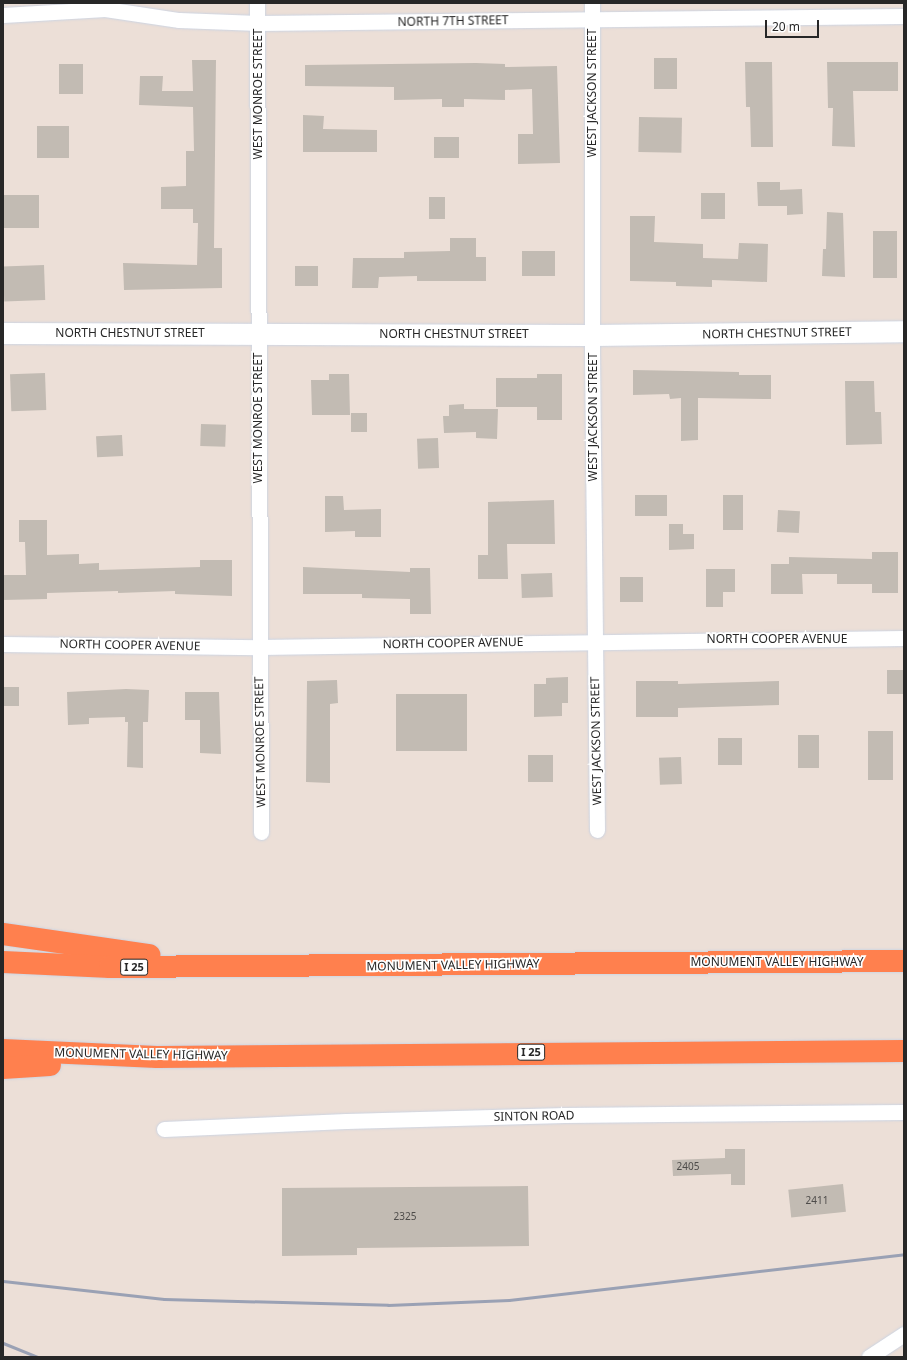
<!DOCTYPE html>
<style>
body{margin:0}
#map{position:relative;width:907px;height:1360px;overflow:hidden;background:#ecdfd7;font-family:"Noto Sans",sans-serif}
div>[style]{position:absolute}
.building>*{inset:0;background:#c2bbb3;transform-origin:0 0}
.roads{filter:drop-shadow(0 0 1px #ccd4e2) drop-shadow(0 0 1px #ccd4e2)}
.street>*{height:15px;margin:-7.5px;padding:0 7.5px;transform-origin:7.5px;border-radius:7.5px;background:#fff}
.secondary>*{height:21px;margin:-10.5px;padding:0 10.5px;transform-origin:10.5px;border-radius:10.5px;background:#fff}
.highway>*{height:22px;margin:-11px;padding:0 11px;transform-origin:11px;border-radius:11px;background:#ff804e}
.rail>*{height:3px;margin:-1.5px;padding:0 1.5px;transform-origin:1.5px;border-radius:1.5px;background:#9aa1b4}
span{translate:-50% -50%;white-space:nowrap;text-align:center;line-height:1.15;-webkit-text-stroke:3.5px #fff;paint-order:stroke}
.number-label{font-size:10px;color:#4e4c4a}
.number-label span{-webkit-text-stroke-width:0}
.shield-label span{padding:1px 3px;background:#fff;border:1px solid;border-radius:3px;-webkit-text-stroke-width:0}
.shield-label{font-size:11px;color:#272727;font-weight:700}
.street-label{font-size:12px;color:#272727}
.frame{position:absolute;inset:0;border:4px solid #272727;pointer-events:none}
.scale{position:absolute;left:765px;top:20px;width:54px;height:18px;box-sizing:border-box;border:2px solid #272727;border-top:0;padding-left:5px;font-size:12px;line-height:14px;white-space:nowrap;color:#272727;-webkit-text-stroke:3px #fff;paint-order:stroke}
</style>
<div id="map">
<div class="building">
<div style="left:654px;top:58px;width:23px;height:31px"></div>
<div style="clip-path:polygon(192px 60px,216px 60px,214px 248px,222px 248px,222px 288px,124px 290px,123px 263px,197px 265px,198px 223px,193px 223px,193px 209px,161px 209px,161px 187px,186px 186px,186px 151px,194px 151px,193px 107px,139px 105px,140px 76px,163px 76px,162px 91px,193px 91px)"></div>
<div style="clip-path:polygon(745px 62px,772px 62px,773px 147px,751px 147px,750px 107px,746px 107px)"></div>
<div style="clip-path:polygon(827px 62px,898px 62px,898px 91px,853px 91px,855px 147px,832px 146px,833px 108px,828px 108px)"></div>
<div style="clip-path:polygon(476px 63px,505px 64px,505px 67px,557px 66px,560px 163px,518px 164px,518px 134px,533px 134px,532px 89px,505px 90px,505px 100px,464px 99px,464px 107px,442px 107px,442px 99px,394px 100px,394px 87px,305px 86px,305px 65px)"></div>
<div style="left:59px;top:64px;width:24px;height:30px"></div>
<div style="clip-path:polygon(303px 115px,324px 116px,323px 129px,377px 130px,377px 152px,303px 152px)"></div>
<div style="left:639px;top:117px;width:43px;height:35px;rotate:1deg"></div>
<div style="left:37px;top:126px;width:32px;height:32px"></div>
<div style="left:459px;top:137px;width:21px;height:25px;rotate:90deg"></div>
<div style="clip-path:polygon(757px 182px,780px 182px,780px 190px,802px 189px,803px 214px,787px 215px,787px 206px,758px 206px)"></div>
<div style="left:701px;top:193px;width:24px;height:26px"></div>
<div style="left:39px;top:195px;width:33px;height:36px;rotate:90deg"></div>
<div style="left:429px;top:197px;width:16px;height:22px"></div>
<div style="clip-path:polygon(827px 212px,843px 213px,845px 277px,822px 276px,823px 249px,826px 249px)"></div>
<div style="clip-path:polygon(630px 216px,655px 216px,654px 242px,703px 244px,703px 258px,738px 259px,739px 243px,768px 244px,767px 282px,712px 280px,712px 287px,676px 286px,676px 282px,630px 281px)"></div>
<div style="left:873px;top:231px;width:24px;height:47px"></div>
<div style="clip-path:polygon(450px 238px,476px 238px,476px 257px,486px 257px,486px 281px,417px 281px,417px 276px,379px 277px,378px 288px,352px 288px,353px 258px,404px 258px,404px 252px,450px 251px)"></div>
<div style="left:522px;top:251px;width:33px;height:25px"></div>
<div style="left:44px;top:265px;width:35px;height:41px;rotate:88deg"></div>
<div style="left:295px;top:266px;width:23px;height:20px"></div>
<div style="clip-path:polygon(633px 370px,739px 372px,739px 375px,771px 375px,771px 399px,698px 398px,698px 440px,681px 441px,681px 398px,670px 399px,669px 394px,633px 395px)"></div>
<div style="left:45px;top:373px;width:37px;height:35px;rotate:88deg"></div>
<div style="clip-path:polygon(329px 374px,349px 374px,350px 415px,312px 415px,311px 380px,329px 380px)"></div>
<div style="clip-path:polygon(537px 374px,562px 374px,562px 420px,537px 420px,537px 407px,496px 407px,496px 378px,537px 378px)"></div>
<div style="clip-path:polygon(845px 381px,874px 381px,875px 412px,881px 412px,882px 444px,846px 445px)"></div>
<div style="clip-path:polygon(464px 404px,464px 409px,498px 409px,497px 439px,476px 438px,476px 432px,444px 433px,443px 416px,449px 416px,449px 405px)"></div>
<div style="left:351px;top:413px;width:16px;height:19px"></div>
<div style="left:201px;top:424px;width:25px;height:22px;rotate:2deg"></div>
<div style="left:122px;top:435px;width:21px;height:26px;rotate:87deg"></div>
<div style="left:438px;top:438px;width:30px;height:21px;rotate:88deg"></div>
<div style="left:635px;top:495px;width:32px;height:21px"></div>
<div style="left:723px;top:495px;width:20px;height:35px"></div>
<div style="clip-path:polygon(325px 496px,343px 496px,344px 510px,381px 509px,381px 537px,355px 537px,355px 531px,325px 532px)"></div>
<div style="clip-path:polygon(554px 500px,555px 544px,507px 544px,508px 579px,478px 579px,478px 555px,488px 555px,488px 502px)"></div>
<div style="left:778px;top:510px;width:22px;height:22px;rotate:3deg"></div>
<div style="clip-path:polygon(19px 520px,47px 520px,47px 555px,79px 554px,79px 564px,99px 563px,99px 570px,200px 567px,200px 560px,232px 560px,232px 596px,175px 594px,175px 591px,118px 593px,118px 591px,47px 593px,47px 599px,3px 600px,3px 575px,26px 575px,25px 542px,19px 542px)"></div>
<div style="clip-path:polygon(669px 524px,683px 524px,683px 534px,694px 534px,694px 549px,669px 550px)"></div>
<div style="clip-path:polygon(872px 552px,898px 552px,898px 593px,872px 593px,872px 584px,837px 584px,837px 574px,802px 574px,803px 594px,771px 594px,771px 564px,789px 564px,789px 557px,872px 559px)"></div>
<div style="clip-path:polygon(303px 567px,410px 572px,410px 568px,430px 568px,431px 614px,410px 614px,410px 599px,362px 598px,362px 594px,303px 594px)"></div>
<div style="clip-path:polygon(706px 569px,735px 569px,735px 592px,723px 592px,723px 607px,706px 607px)"></div>
<div style="left:552px;top:573px;width:24px;height:31px;rotate:88deg"></div>
<div style="left:620px;top:577px;width:23px;height:25px"></div>
<div style="left:887px;top:670px;width:17px;height:24px"></div>
<div style="clip-path:polygon(568px 677px,568px 703px,562px 703px,562px 716px,534px 717px,534px 684px,546px 684px,546px 678px)"></div>
<div style="clip-path:polygon(337px 680px,338px 703px,330px 704px,330px 783px,306px 782px,307px 681px)"></div>
<div style="clip-path:polygon(636px 681px,678px 681px,678px 684px,779px 681px,779px 705px,678px 708px,678px 717px,636px 717px)"></div>
<div style="left:3px;top:687px;width:16px;height:19px"></div>
<div style="clip-path:polygon(126px 689px,149px 690px,148px 722px,143px 722px,143px 768px,127px 767px,128px 722px,125px 722px,125px 717px,89px 718px,89px 724px,68px 725px,67px 692px)"></div>
<div style="clip-path:polygon(185px 692px,219px 692px,221px 754px,200px 753px,200px 720px,185px 720px)"></div>
<div style="left:396px;top:694px;width:71px;height:57px"></div>
<div style="left:868px;top:731px;width:25px;height:49px"></div>
<div style="left:798px;top:735px;width:21px;height:33px"></div>
<div style="left:718px;top:738px;width:24px;height:27px"></div>
<div style="left:528px;top:755px;width:25px;height:27px"></div>
<div style="left:681px;top:757px;width:27px;height:22px;rotate:88deg"></div>
<div style="clip-path:polygon(725px 1149px,745px 1149px,745px 1185px,731px 1185px,731px 1174px,673px 1176px,672px 1160px,725px 1158px)"></div>
<div style="left:843px;top:1184px;width:28px;height:55px;rotate:84deg"></div>
<div style="clip-path:polygon(528px 1186px,529px 1246px,357px 1248px,357px 1255px,282px 1256px,282px 1188px)"></div>
</div>
<div class="roads">
<div class="street">
<div style="left:257px;top:3px;width:829px;rotate:89.72deg"></div>
<div style="left:592px;top:3px;width:350px;rotate:90deg"></div>
<div style="left:592px;top:353px;width:477px;rotate:89.4deg"></div>
<div style="left:3px;top:15px;width:102px;rotate:-3.4deg"></div>
<div style="left:105px;top:9px;width:75px;rotate:8.5deg"></div>
<div style="left:179px;top:20px;width:79px;rotate:2.2deg"></div>
<div style="left:258px;top:23px;width:646px;rotate:-0.62deg"></div>
<div style="left:3px;top:644px;width:256px;rotate:0.7deg"></div>
<div style="left:259px;top:647px;width:645px;rotate:-0.8deg"></div>
<div style="left:164px;top:1129px;width:182px;rotate:-2.5deg"></div>
<div style="left:346px;top:1121px;width:219px;rotate:-1.6deg"></div>
<div style="left:565px;top:1115px;width:339px;rotate:-0.5deg"></div>
<div style="left:869px;top:1357px;width:42px;rotate:-33.3deg"></div>
</div>
<div class="secondary">
<div style="left:3px;top:333px;width:589px;rotate:0.19deg"></div>
<div style="left:592px;top:335px;width:312px;rotate:-0.7deg"></div>
</div>
<div class="highway">
<div style="left:3px;top:934px;width:148px;rotate:8.2deg"></div>
<div style="left:3px;top:962px;width:107px;rotate:2.7deg"></div>
<div style="left:110px;top:967px;width:794px;rotate:-0.43deg"></div>
<div style="left:3px;top:1050px;width:154px;rotate:2.6deg"></div>
<div style="left:157px;top:1057px;width:747px;rotate:-0.46deg"></div>
<div style="left:3px;top:1068px;width:47px;rotate:-3.7deg"></div>
</div>
</div>
<div class="rail">
<div style="left:3px;top:1281px;width:162px;rotate:6.4deg"></div>
<div style="left:164px;top:1299px;width:224px;rotate:1.5deg"></div>
<div style="left:388px;top:1305px;width:121px;rotate:-2.4deg"></div>
<div style="left:509px;top:1300px;width:398px;rotate:-6.6deg"></div>
<div style="left:3px;top:1343px;width:37px;rotate:22deg"></div>
</div>
<div class="number-label">
<span style="left:688px;top:1167px">2405</span>
<span style="left:817px;top:1201px">2411</span>
<span style="left:405px;top:1217px">2325</span>
</div>
<div class="shield-label">
<span style="left:134px;top:967px">I 25</span>
<span style="left:531px;top:1052px">I 25</span>
</div>
<div class="street-label">
<span style="left:453px;top:21px;rotate:-1deg">NORTH 7TH STREET</span>
<span style="left:592px;top:93px;rotate:-90deg">WEST JACKSON STREET</span>
<span style="left:258px;top:94px;rotate:-90deg">WEST MONROE STREET</span>
<span style="left:130px;top:333px">NORTH CHESTNUT STREET</span>
<span style="left:777px;top:333px;rotate:-1deg">NORTH CHESTNUT STREET</span>
<span style="left:454px;top:334px">NORTH CHESTNUT STREET</span>
<span style="left:593px;top:417px;rotate:-90deg">WEST JACKSON STREET</span>
<span style="left:258px;top:418px;rotate:-90deg">WEST MONROE STREET</span>
<span style="left:777px;top:639px">NORTH COOPER AVENUE</span>
<span style="left:453px;top:643px;rotate:-1deg">NORTH COOPER AVENUE</span>
<span style="left:130px;top:645px;rotate:1deg">NORTH COOPER AVENUE</span>
<span style="left:596px;top:741px;rotate:-91deg">WEST JACKSON STREET</span>
<span style="left:260px;top:742px;rotate:-91deg">WEST MONROE STREET</span>
<span style="left:777px;top:962px">MONUMENT VALLEY HIGHWAY</span>
<span style="left:453px;top:965px;rotate:-1deg">MONUMENT VALLEY HIGHWAY</span>
<span style="left:141px;top:1054px;rotate:1deg">MONUMENT VALLEY HIGHWAY</span>
<span style="left:534px;top:1116px;rotate:-1deg">SINTON ROAD</span>
</div>
<div class="frame"></div>
<div class="scale">20 m</div>
</div>
